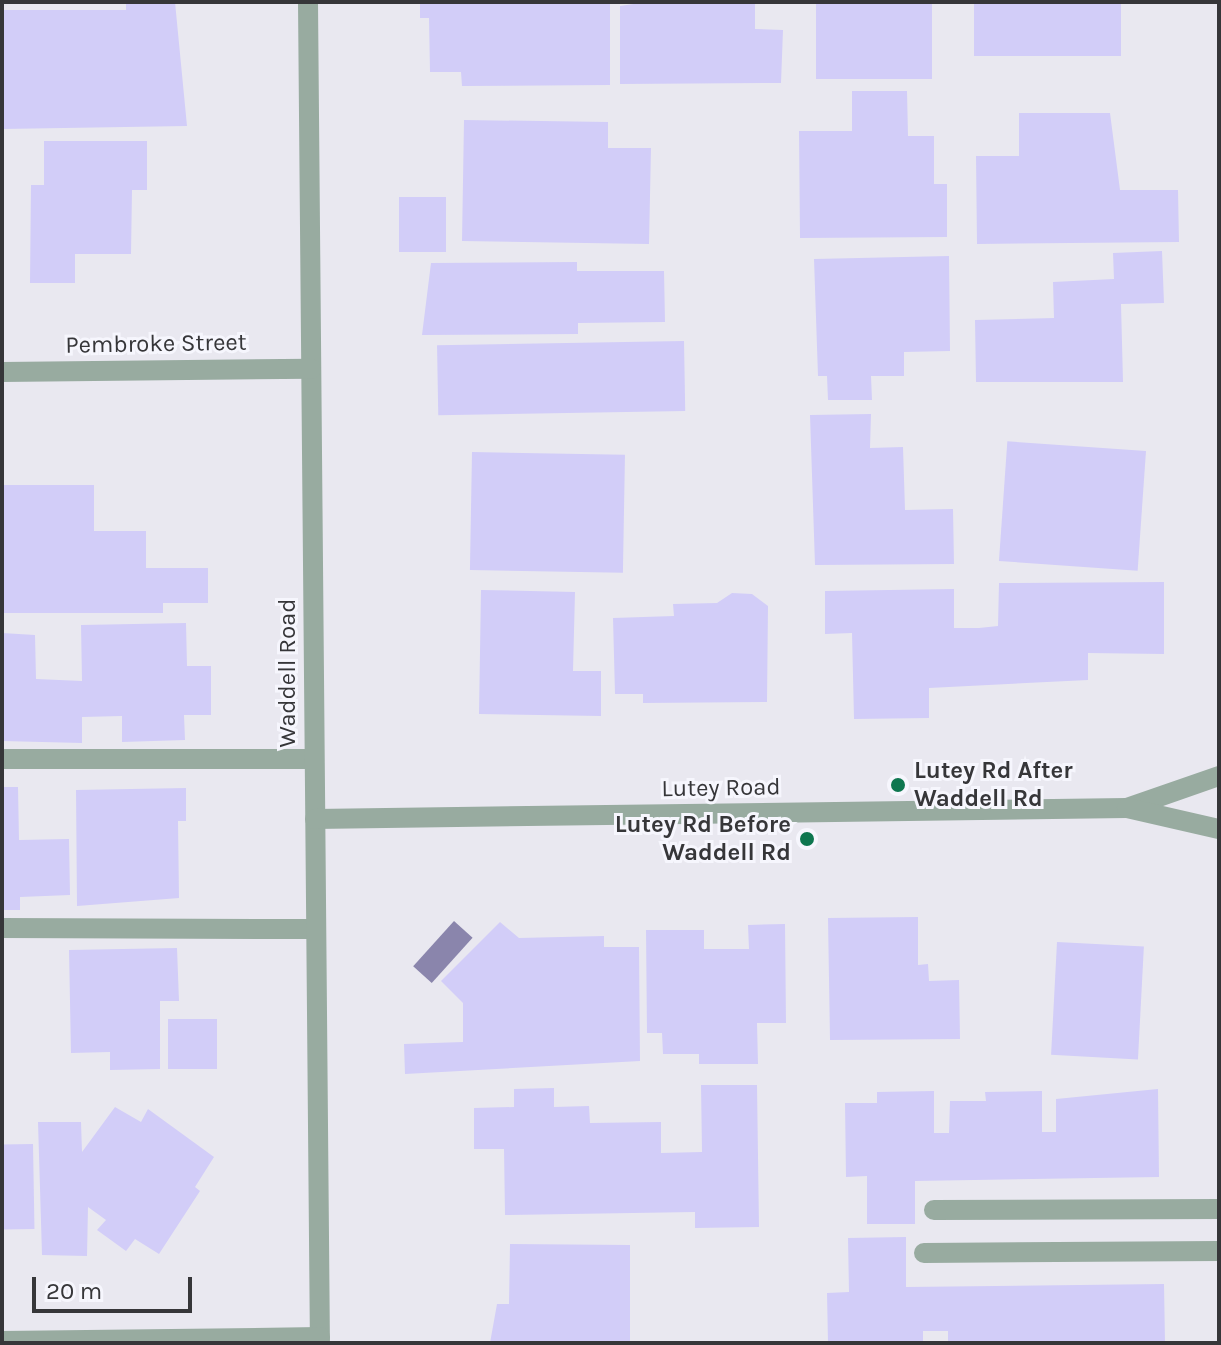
<!DOCTYPE html>
<style>
body{margin:0}
#map{position:relative;width:1221px;height:1345px;overflow:hidden;background:#e9e8f0;font-family:Karla,sans-serif}
div>[style]{position:absolute}
.water>*{inset:0;background:#8a85ac;transform-origin:0 0}
.building>*{inset:0;background:#d2cdf8;transform-origin:0 0}
.service>*{height:20px;margin:-10px;padding:0 10px;transform-origin:10px;border-radius:10px;background:#98aba0}
.minor>*{height:20px;margin:-10px;padding:0 10px;transform-origin:10px;border-radius:10px;background:#98aba0}
.dots>*{width:22px;height:22px;translate:-50% -50%;box-sizing:border-box;border:4px solid #f6f6fd;border-radius:50%}
span{translate:-50% -50%;white-space:nowrap;text-align:center;line-height:1.15;-webkit-text-stroke:6px #f6f6fd;paint-order:stroke}
.street-label{font-size:24px;color:#363639}
.poi-label{font-size:24px;color:#363639;font-weight:700}
.left{translate:0 -50%;text-align:left}
.right{translate:-100% -50%;text-align:right}
.frame{position:absolute;inset:0;border:4px solid #363639;pointer-events:none}
.scale{position:absolute;left:32px;top:1277px;width:160px;height:36px;box-sizing:border-box;border:4px solid #363639;border-top:0;padding-left:10px;font-size:24px;line-height:28px;white-space:nowrap;color:#363639;-webkit-text-stroke:6px #f6f6fd;paint-order:stroke}
</style>
<div id="map">
<div class="water">
<div style="left:454px;top:921px;width:25px;height:61px;rotate:42deg"></div>
</div>
<div class="building">
<div style="clip-path:polygon(126px 2px,175px 2px,187px 126px,2px 129px,4px 10px,126px 10px)"></div>
<div style="clip-path:polygon(420px 2px,610px 2px,610px 85px,462px 86px,461px 72px,430px 72px,429px 18px,420px 18px)"></div>
<div style="clip-path:polygon(647px 2px,755px 2px,755px 29px,783px 30px,781px 83px,620px 84px,620px 6px)"></div>
<div style="left:816px;top:2px;width:116px;height:77px"></div>
<div style="left:974px;top:2px;width:147px;height:54px"></div>
<div style="clip-path:polygon(852px 91px,907px 91px,908px 136px,934px 136px,934px 184px,947px 184px,947px 237px,800px 238px,799px 131px,852px 131px)"></div>
<div style="clip-path:polygon(1019px 113px,1110px 113px,1120px 190px,1178px 190px,1179px 242px,977px 244px,976px 156px,1019px 156px)"></div>
<div style="clip-path:polygon(464px 120px,608px 122px,608px 148px,651px 148px,649px 244px,462px 241px)"></div>
<div style="clip-path:polygon(44px 141px,147px 141px,147px 190px,132px 190px,131px 254px,75px 254px,75px 283px,30px 283px,31px 185px,44px 185px)"></div>
<div style="left:399px;top:197px;width:47px;height:55px"></div>
<div style="clip-path:polygon(1162px 251px,1164px 303px,1121px 304px,1123px 382px,976px 382px,975px 320px,1054px 318px,1053px 282px,1114px 279px,1113px 253px)"></div>
<div style="clip-path:polygon(949px 256px,950px 351px,904px 352px,904px 376px,871px 376px,872px 400px,828px 400px,827px 376px,818px 376px,814px 259px)"></div>
<div style="clip-path:polygon(577px 262px,577px 271px,664px 271px,665px 322px,578px 323px,578px 334px,422px 335px,431px 263px)"></div>
<div style="left:684px;top:341px;width:70px;height:247px;rotate:89deg"></div>
<div style="clip-path:polygon(871px 414px,870px 448px,903px 447px,905px 510px,953px 509px,954px 564px,815px 565px,810px 415px)"></div>
<div style="left:1146px;top:451px;width:120px;height:139px;rotate:94deg"></div>
<div style="left:472px;top:452px;width:153px;height:118px;rotate:1deg"></div>
<div style="clip-path:polygon(2px 485px,94px 485px,94px 531px,146px 531px,146px 568px,208px 568px,208px 603px,163px 603px,163px 613px,2px 613px)"></div>
<div style="clip-path:polygon(1164px 582px,1164px 654px,1088px 653px,1088px 680px,929px 688px,929px 718px,854px 719px,852px 633px,825px 634px,825px 591px,954px 589px,954px 628px,979px 628px,998px 626px,999px 583px)"></div>
<div style="clip-path:polygon(481px 590px,575px 592px,573px 671px,601px 671px,601px 716px,479px 714px)"></div>
<div style="clip-path:polygon(732px 593px,752px 594px,768px 606px,767px 702px,643px 703px,643px 694px,615px 694px,613px 618px,674px 616px,673px 604px,717px 603px)"></div>
<div style="clip-path:polygon(186px 623px,187px 666px,211px 666px,211px 715px,184px 715px,185px 740px,122px 742px,122px 716px,82px 717px,82px 743px,2px 741px,2px 633px,35px 635px,36px 679px,82px 681px,81px 625px)"></div>
<div style="clip-path:polygon(2px 787px,18px 787px,19px 840px,69px 839px,70px 895px,20px 897px,20px 910px,2px 910px)"></div>
<div style="clip-path:polygon(186px 788px,186px 821px,178px 821px,179px 898px,77px 906px,76px 790px)"></div>
<div style="clip-path:polygon(918px 917px,918px 965px,928px 964px,929px 981px,959px 980px,960px 1039px,830px 1040px,828px 918px)"></div>
<div style="clip-path:polygon(500px 922px,519px 938px,604px 936px,604px 947px,639px 947px,640px 1061px,405px 1074px,404px 1044px,463px 1042px,463px 1003px,441px 981px)"></div>
<div style="clip-path:polygon(785px 924px,786px 1023px,757px 1023px,758px 1064px,699px 1064px,699px 1054px,663px 1054px,662px 1033px,647px 1033px,646px 930px,704px 930px,704px 949px,749px 949px,748px 925px)"></div>
<div style="left:1057px;top:942px;width:87px;height:113px;rotate:3deg"></div>
<div style="clip-path:polygon(177px 948px,179px 1001px,160px 1001px,160px 1069px,110px 1070px,110px 1052px,71px 1053px,69px 950px)"></div>
<div style="left:168px;top:1019px;width:49px;height:50px"></div>
<div style="clip-path:polygon(701px 1085px,757px 1085px,759px 1227px,695px 1228px,695px 1212px,505px 1215px,504px 1149px,474px 1149px,474px 1108px,514px 1107px,514px 1089px,554px 1088px,554px 1107px,589px 1106px,590px 1123px,661px 1122px,661px 1153px,702px 1152px)"></div>
<div style="clip-path:polygon(1158px 1089px,1159px 1177px,915px 1181px,915px 1224px,867px 1224px,867px 1176px,846px 1177px,845px 1103px,877px 1103px,877px 1092px,934px 1091px,934px 1133px,949px 1133px,950px 1101px,986px 1101px,985px 1092px,1042px 1091px,1042px 1132px,1056px 1132px,1056px 1099px)"></div>
<div style="clip-path:polygon(115px 1107px,141px 1122px,148px 1109px,214px 1157px,195px 1187px,200px 1191px,159px 1254px,135px 1239px,126px 1251px,97px 1230px,106px 1220px,88px 1207px,87px 1256px,42px 1255px,38px 1122px,81px 1122px,82px 1152px)"></div>
<div style="left:33px;top:1144px;width:85px;height:31px;rotate:89deg"></div>
<div style="clip-path:polygon(906px 1237px,906px 1287px,1164px 1284px,1165px 1343px,948px 1343px,948px 1331px,923px 1331px,923px 1343px,828px 1343px,827px 1293px,849px 1292px,848px 1238px)"></div>
<div style="clip-path:polygon(510px 1244px,630px 1245px,630px 1343px,490px 1343px,497px 1304px,509px 1304px)"></div>
</div>
<div class="service">
<div style="left:2px;top:759px;width:312px"></div>
<div style="left:2px;top:928px;width:314px;rotate:0.2deg"></div>
<div style="left:934px;top:1210px;width:285px;rotate:-0.2deg"></div>
<div style="left:924px;top:1253px;width:295px;rotate:-0.4deg"></div>
</div>
<div class="minor">
<div style="left:308px;top:2px;width:1341px;rotate:89.49deg"></div>
<div style="left:2px;top:372px;width:309px;rotate:-0.6deg"></div>
<div style="left:1127px;top:808px;width:97px;rotate:-19.2deg"></div>
<div style="left:315px;top:819px;width:812px;rotate:-0.78deg"></div>
<div style="left:1127px;top:808px;width:94px;rotate:12.9deg"></div>
<div style="left:2px;top:1341px;width:318px;rotate:-0.7deg"></div>
</div>
<div class="dots">
<div style="left:898px;top:785px;background:#0e764f"></div>
<div style="left:807px;top:839px;background:#0e764f"></div>
</div>
<div class="street-label">
<span style="left:156px;top:344px;rotate:-1deg">Pembroke Street</span>
<span style="left:288px;top:673px;rotate:-90deg">Waddell Road</span>
<span style="left:721px;top:788px;rotate:-1deg">Lutey Road</span>
</div>
<div class="poi-label">
<span class="left" style="left:914px;top:785px">Lutey Rd After<br>Waddell Rd</span>
<span class="right" style="left:791px;top:839px">Lutey Rd Before<br>Waddell Rd</span>
</div>
<div class="frame"></div>
<div class="scale">20 m</div>
</div>
